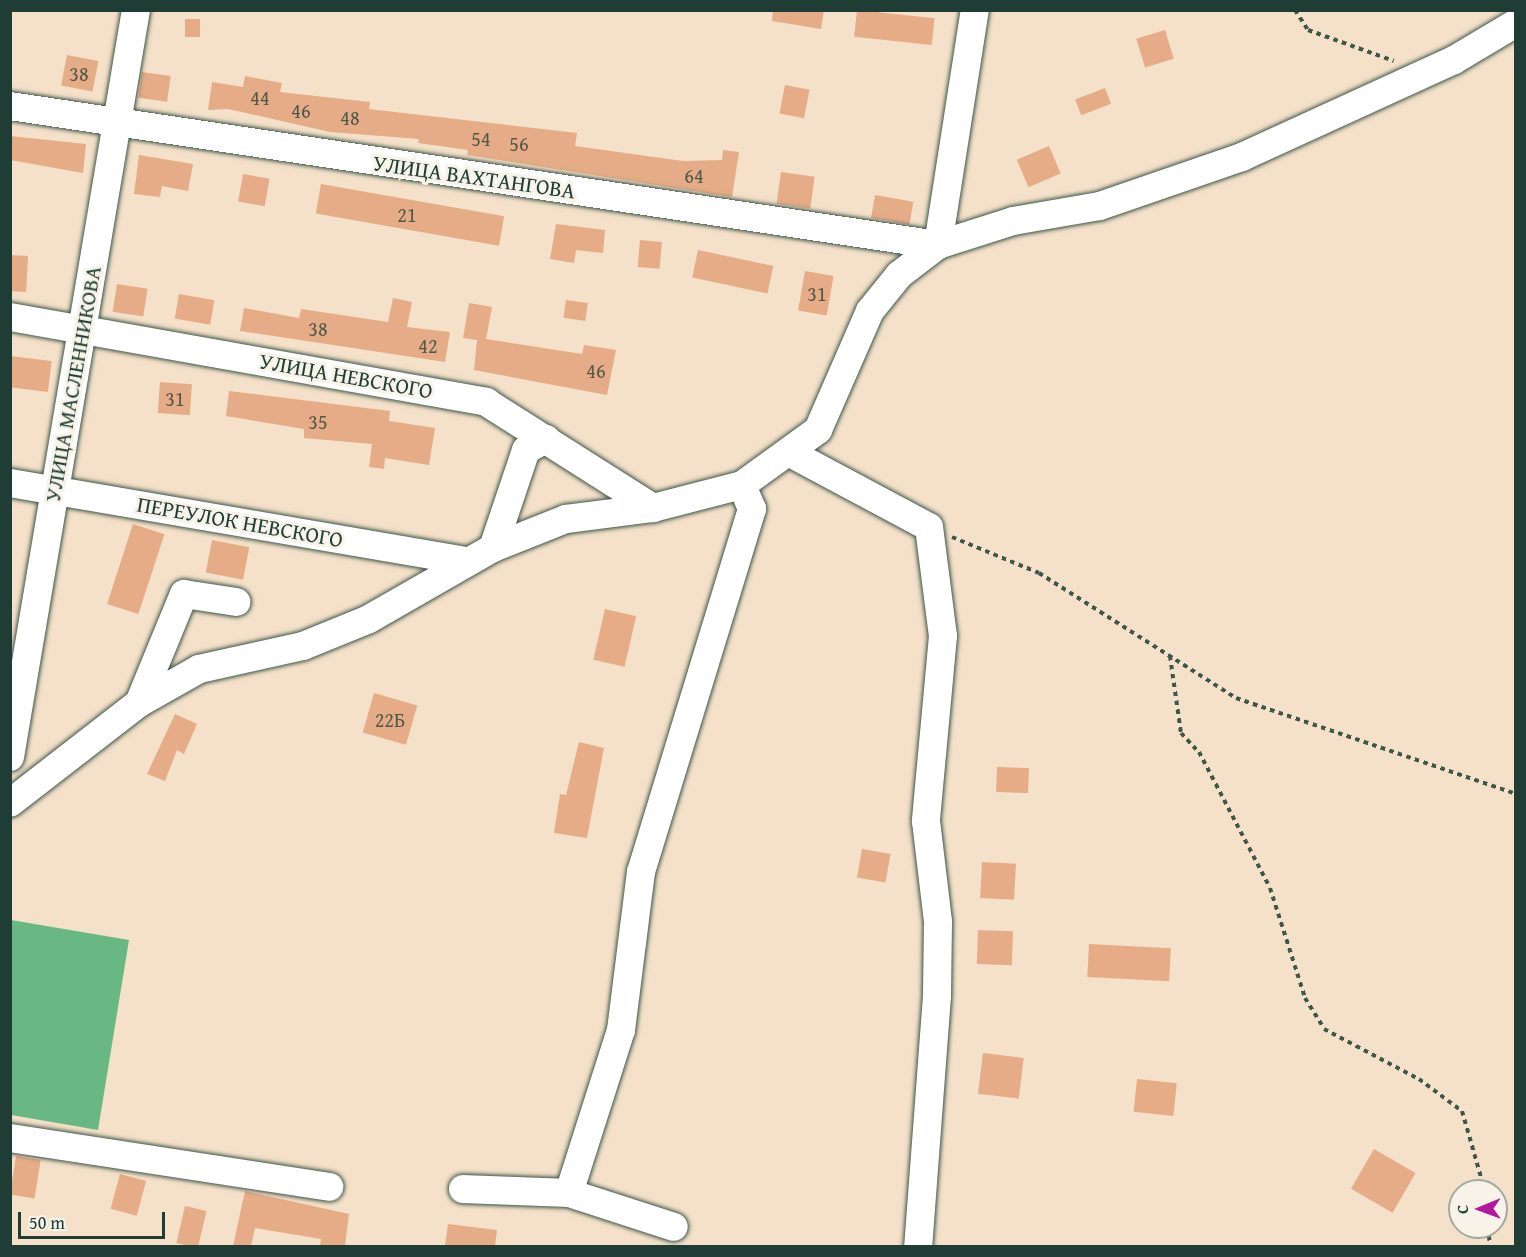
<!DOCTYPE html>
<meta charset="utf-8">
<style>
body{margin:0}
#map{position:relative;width:1526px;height:1257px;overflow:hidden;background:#f5e1c9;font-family:"Gentium Book Plus",serif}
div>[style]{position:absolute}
.forest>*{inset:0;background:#69b883}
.building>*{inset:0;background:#e5ac87;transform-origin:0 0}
.path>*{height:4px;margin-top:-2px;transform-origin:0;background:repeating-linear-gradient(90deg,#3f564a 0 4.5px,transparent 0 9px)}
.roads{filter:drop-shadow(0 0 2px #3f564a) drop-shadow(0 0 2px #3f564a)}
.minor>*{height:28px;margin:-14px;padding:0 14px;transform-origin:14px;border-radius:14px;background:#fff}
span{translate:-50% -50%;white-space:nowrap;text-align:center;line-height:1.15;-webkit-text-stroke:6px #f7f3e8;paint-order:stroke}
.number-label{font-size:20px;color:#505949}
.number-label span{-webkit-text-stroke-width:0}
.street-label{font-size:22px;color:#1f3d34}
.frame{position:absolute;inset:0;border:12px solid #1f3d34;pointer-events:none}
.north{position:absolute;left:1448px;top:1179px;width:60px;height:60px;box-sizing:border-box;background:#f7f3e8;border:2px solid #a1aaa0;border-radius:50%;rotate:269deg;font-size:16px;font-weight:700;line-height:24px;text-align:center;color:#1f3d34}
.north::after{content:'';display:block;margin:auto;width:21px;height:27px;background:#b5179e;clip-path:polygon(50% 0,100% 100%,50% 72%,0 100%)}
.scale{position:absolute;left:18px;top:1212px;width:147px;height:27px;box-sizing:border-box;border:3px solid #1f3d34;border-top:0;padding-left:8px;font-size:18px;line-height:21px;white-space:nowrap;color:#1f3d34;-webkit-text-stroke:4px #f7f3e8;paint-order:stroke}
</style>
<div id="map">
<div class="forest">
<div style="clip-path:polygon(11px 920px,129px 940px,98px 1130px,11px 1115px)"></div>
</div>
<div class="building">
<div style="clip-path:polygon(773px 10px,824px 10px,821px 29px,772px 21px)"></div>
<div style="left:857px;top:10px;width:78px;height:27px;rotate:6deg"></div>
<div style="left:185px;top:19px;width:15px;height:18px"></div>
<div style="left:1165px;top:30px;width:30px;height:30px;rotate:73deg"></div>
<div style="left:67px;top:55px;width:32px;height:31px;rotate:11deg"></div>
<div style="left:142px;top:72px;width:29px;height:26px;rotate:8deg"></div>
<div style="clip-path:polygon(245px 76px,282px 83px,280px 92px,370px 102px,369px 109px,577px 133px,575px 146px,683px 161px,722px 160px,723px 150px,739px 152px,732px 197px,467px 155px,468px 150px,418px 143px,419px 139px,330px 132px,228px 109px,208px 110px,212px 82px,243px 87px)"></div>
<div style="left:785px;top:85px;width:25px;height:29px;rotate:11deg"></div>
<div style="left:1105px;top:88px;width:17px;height:32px;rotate:69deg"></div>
<div style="clip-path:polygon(10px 136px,86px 144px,83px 173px,10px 160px)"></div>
<div style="left:1049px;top:146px;width:30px;height:35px;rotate:67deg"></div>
<div style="clip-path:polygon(139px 155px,193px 164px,188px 191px,162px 186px,160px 197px,134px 194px)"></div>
<div style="left:781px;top:172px;width:34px;height:32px;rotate:8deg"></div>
<div style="left:243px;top:174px;width:27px;height:28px;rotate:10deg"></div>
<div style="left:321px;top:184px;width:186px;height:30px;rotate:10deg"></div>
<div style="left:875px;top:195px;width:39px;height:23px;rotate:10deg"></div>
<div style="clip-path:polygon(556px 224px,605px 230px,603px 253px,576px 250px,574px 263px,550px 259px)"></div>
<div style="left:640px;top:240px;width:22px;height:27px;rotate:5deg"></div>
<div style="left:698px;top:250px;width:77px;height:28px;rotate:12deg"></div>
<div style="left:10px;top:255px;width:18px;height:36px;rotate:3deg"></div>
<div style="left:805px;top:271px;width:29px;height:40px;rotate:10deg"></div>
<div style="left:117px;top:284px;width:31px;height:28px;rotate:9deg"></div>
<div style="left:179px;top:294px;width:36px;height:25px;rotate:10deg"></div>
<div style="clip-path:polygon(393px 298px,412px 302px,407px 327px,450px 332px,445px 362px,240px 331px,244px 308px,299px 318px,301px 309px,388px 322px)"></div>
<div style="left:566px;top:300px;width:22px;height:18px;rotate:8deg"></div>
<div style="clip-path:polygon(469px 303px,492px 307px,486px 339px,582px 354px,584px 345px,616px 350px,607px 395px,474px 370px,477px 340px,463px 338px)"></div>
<div style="left:10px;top:356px;width:42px;height:31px;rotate:7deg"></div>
<div style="left:160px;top:382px;width:32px;height:31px;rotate:4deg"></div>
<div style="clip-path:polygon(229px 391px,390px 411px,389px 421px,435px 428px,429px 465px,385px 458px,384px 469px,369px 467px,372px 444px,304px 438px,304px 429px,226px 416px)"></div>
<div style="left:133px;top:524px;width:33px;height:84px;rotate:18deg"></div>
<div style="left:212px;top:540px;width:38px;height:33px;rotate:11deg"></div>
<div style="left:605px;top:609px;width:32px;height:52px;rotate:13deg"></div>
<div style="left:374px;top:693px;width:45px;height:41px;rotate:16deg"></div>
<div style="clip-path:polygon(175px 714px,197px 724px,184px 754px,177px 750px,165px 781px,147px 774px)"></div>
<div style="clip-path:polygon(579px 742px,604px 748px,587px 838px,554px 833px,560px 794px,566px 795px)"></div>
<div style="left:997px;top:767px;width:32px;height:25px;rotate:2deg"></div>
<div style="left:862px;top:849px;width:29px;height:29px;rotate:10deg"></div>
<div style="left:982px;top:862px;width:34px;height:36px;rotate:3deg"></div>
<div style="left:978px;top:930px;width:35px;height:34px;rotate:2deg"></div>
<div style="left:1089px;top:944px;width:82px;height:33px;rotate:3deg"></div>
<div style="left:983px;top:1053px;width:41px;height:41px;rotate:7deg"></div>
<div style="left:1137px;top:1079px;width:40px;height:33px;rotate:6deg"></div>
<div style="left:1374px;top:1149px;width:48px;height:46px;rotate:30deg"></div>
<div style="left:16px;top:1156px;width:25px;height:39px;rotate:9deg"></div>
<div style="left:120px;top:1174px;width:27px;height:36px;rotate:15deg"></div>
<div style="clip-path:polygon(245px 1191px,349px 1214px,345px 1246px,320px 1246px,321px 1239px,255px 1228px,251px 1246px,233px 1246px)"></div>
<div style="left:185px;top:1206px;width:22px;height:38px;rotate:13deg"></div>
<div style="clip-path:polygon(448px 1224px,497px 1230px,495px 1246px,445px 1246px)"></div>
</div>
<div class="path">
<div style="left:1295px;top:10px;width:24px;rotate:57deg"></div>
<div style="left:1308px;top:30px;width:91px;rotate:19.8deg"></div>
<div style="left:952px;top:537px;width:94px;rotate:22.5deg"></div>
<div style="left:1039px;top:573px;width:233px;rotate:32.4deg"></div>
<div style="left:1236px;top:698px;width:296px;rotate:18.9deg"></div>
<div style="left:1170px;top:656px;width:78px;rotate:81.9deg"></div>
<div style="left:1181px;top:733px;width:26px;rotate:47deg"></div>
<div style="left:1199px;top:752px;width:153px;rotate:62.4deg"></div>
<div style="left:1270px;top:888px;width:115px;rotate:72.3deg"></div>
<div style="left:1305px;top:998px;width:36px;rotate:58deg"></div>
<div style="left:1324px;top:1029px;width:107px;rotate:27.8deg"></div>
<div style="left:1419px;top:1079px;width:54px;rotate:36.7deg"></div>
<div style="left:1462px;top:1111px;width:83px;rotate:74deg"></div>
<div style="left:1488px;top:1227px;width:19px;rotate:84deg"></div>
</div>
<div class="roads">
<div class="minor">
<div style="left:10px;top:106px;width:938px;rotate:8.52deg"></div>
<div style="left:938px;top:245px;width:238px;rotate:-81.1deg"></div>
<div style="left:10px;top:317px;width:484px;rotate:10.1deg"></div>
<div style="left:486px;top:402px;width:198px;rotate:32.4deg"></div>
<div style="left:792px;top:454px;width:155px;rotate:28.1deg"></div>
<div style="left:929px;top:527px;width:110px;rotate:82.7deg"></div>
<div style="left:943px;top:636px;width:186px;rotate:95.3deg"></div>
<div style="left:926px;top:821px;width:102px;rotate:83.2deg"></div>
<div style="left:938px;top:922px;width:74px;rotate:90.8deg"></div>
<div style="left:937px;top:996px;width:251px;rotate:94.3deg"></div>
<div style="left:10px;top:483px;width:465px;rotate:9.7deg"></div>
<div style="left:493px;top:548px;width:103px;rotate:-71.4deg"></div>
<div style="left:526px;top:450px;width:23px;rotate:-29deg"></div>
<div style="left:139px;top:703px;width:118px;rotate:-67.6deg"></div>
<div style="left:184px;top:594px;width:53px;rotate:8.7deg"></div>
<div style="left:10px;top:757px;width:758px;rotate:-80.43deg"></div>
<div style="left:10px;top:803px;width:163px;rotate:-37.8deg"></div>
<div style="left:139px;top:703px;width:69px;rotate:-29.5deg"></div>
<div style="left:199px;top:669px;width:107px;rotate:-12.5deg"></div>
<div style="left:303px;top:646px;width:71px;rotate:-22.2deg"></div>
<div style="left:369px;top:619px;width:143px;rotate:-29.8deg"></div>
<div style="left:493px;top:548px;width:79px;rotate:-21.7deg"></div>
<div style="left:566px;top:519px;width:88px;rotate:-7.2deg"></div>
<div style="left:653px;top:508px;width:92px;rotate:-14.5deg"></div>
<div style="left:742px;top:485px;width:94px;rotate:-35.9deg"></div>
<div style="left:818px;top:430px;width:130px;rotate:-66.4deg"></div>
<div style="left:870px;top:311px;width:46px;rotate:-51.1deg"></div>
<div style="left:899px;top:275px;width:49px;rotate:-37.6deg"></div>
<div style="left:938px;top:245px;width:79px;rotate:-17.7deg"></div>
<div style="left:1013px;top:221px;width:88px;rotate:-9.8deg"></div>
<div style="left:1100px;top:206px;width:150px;rotate:-19deg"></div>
<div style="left:1242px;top:157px;width:233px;rotate:-24.6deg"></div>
<div style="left:1454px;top:60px;width:72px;rotate:-30.8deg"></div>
<div style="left:10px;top:1138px;width:323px;rotate:8.7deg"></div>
<div style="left:463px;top:1189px;width:106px;rotate:2.2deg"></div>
<div style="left:569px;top:1193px;width:171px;rotate:-72.3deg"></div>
<div style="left:621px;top:1030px;width:159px;rotate:-82.8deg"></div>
<div style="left:641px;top:872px;width:380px;rotate:-73deg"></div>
<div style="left:752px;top:509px;width:26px;rotate:-113deg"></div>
<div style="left:569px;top:1193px;width:110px;rotate:17.9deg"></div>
</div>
</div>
<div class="number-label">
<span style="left:79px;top:73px">38</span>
<span style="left:260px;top:97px">44</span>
<span style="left:301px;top:110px">46</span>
<span style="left:350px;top:117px">48</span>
<span style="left:481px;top:138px">54</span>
<span style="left:519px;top:143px">56</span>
<span style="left:694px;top:175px">64</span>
<span style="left:407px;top:214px">21</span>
<span style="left:817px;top:293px">31</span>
<span style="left:318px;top:328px">38</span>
<span style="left:428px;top:345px">42</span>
<span style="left:596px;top:370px">46</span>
<span style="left:175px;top:398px">31</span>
<span style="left:318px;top:421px">35</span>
<span style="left:390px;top:719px">22Б</span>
</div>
<div class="street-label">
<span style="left:474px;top:177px;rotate:8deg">УЛИЦА ВАХТАНГОВА</span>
<span style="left:346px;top:376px;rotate:10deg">УЛИЦА НЕВСКОГО</span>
<span style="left:73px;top:384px;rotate:-80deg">УЛИЦА МАСЛЕННИКОВА</span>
<span style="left:240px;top:522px;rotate:10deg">ПЕРЕУЛОК НЕВСКОГО</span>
</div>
<div class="frame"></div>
<div class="north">С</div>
<div class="scale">50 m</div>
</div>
